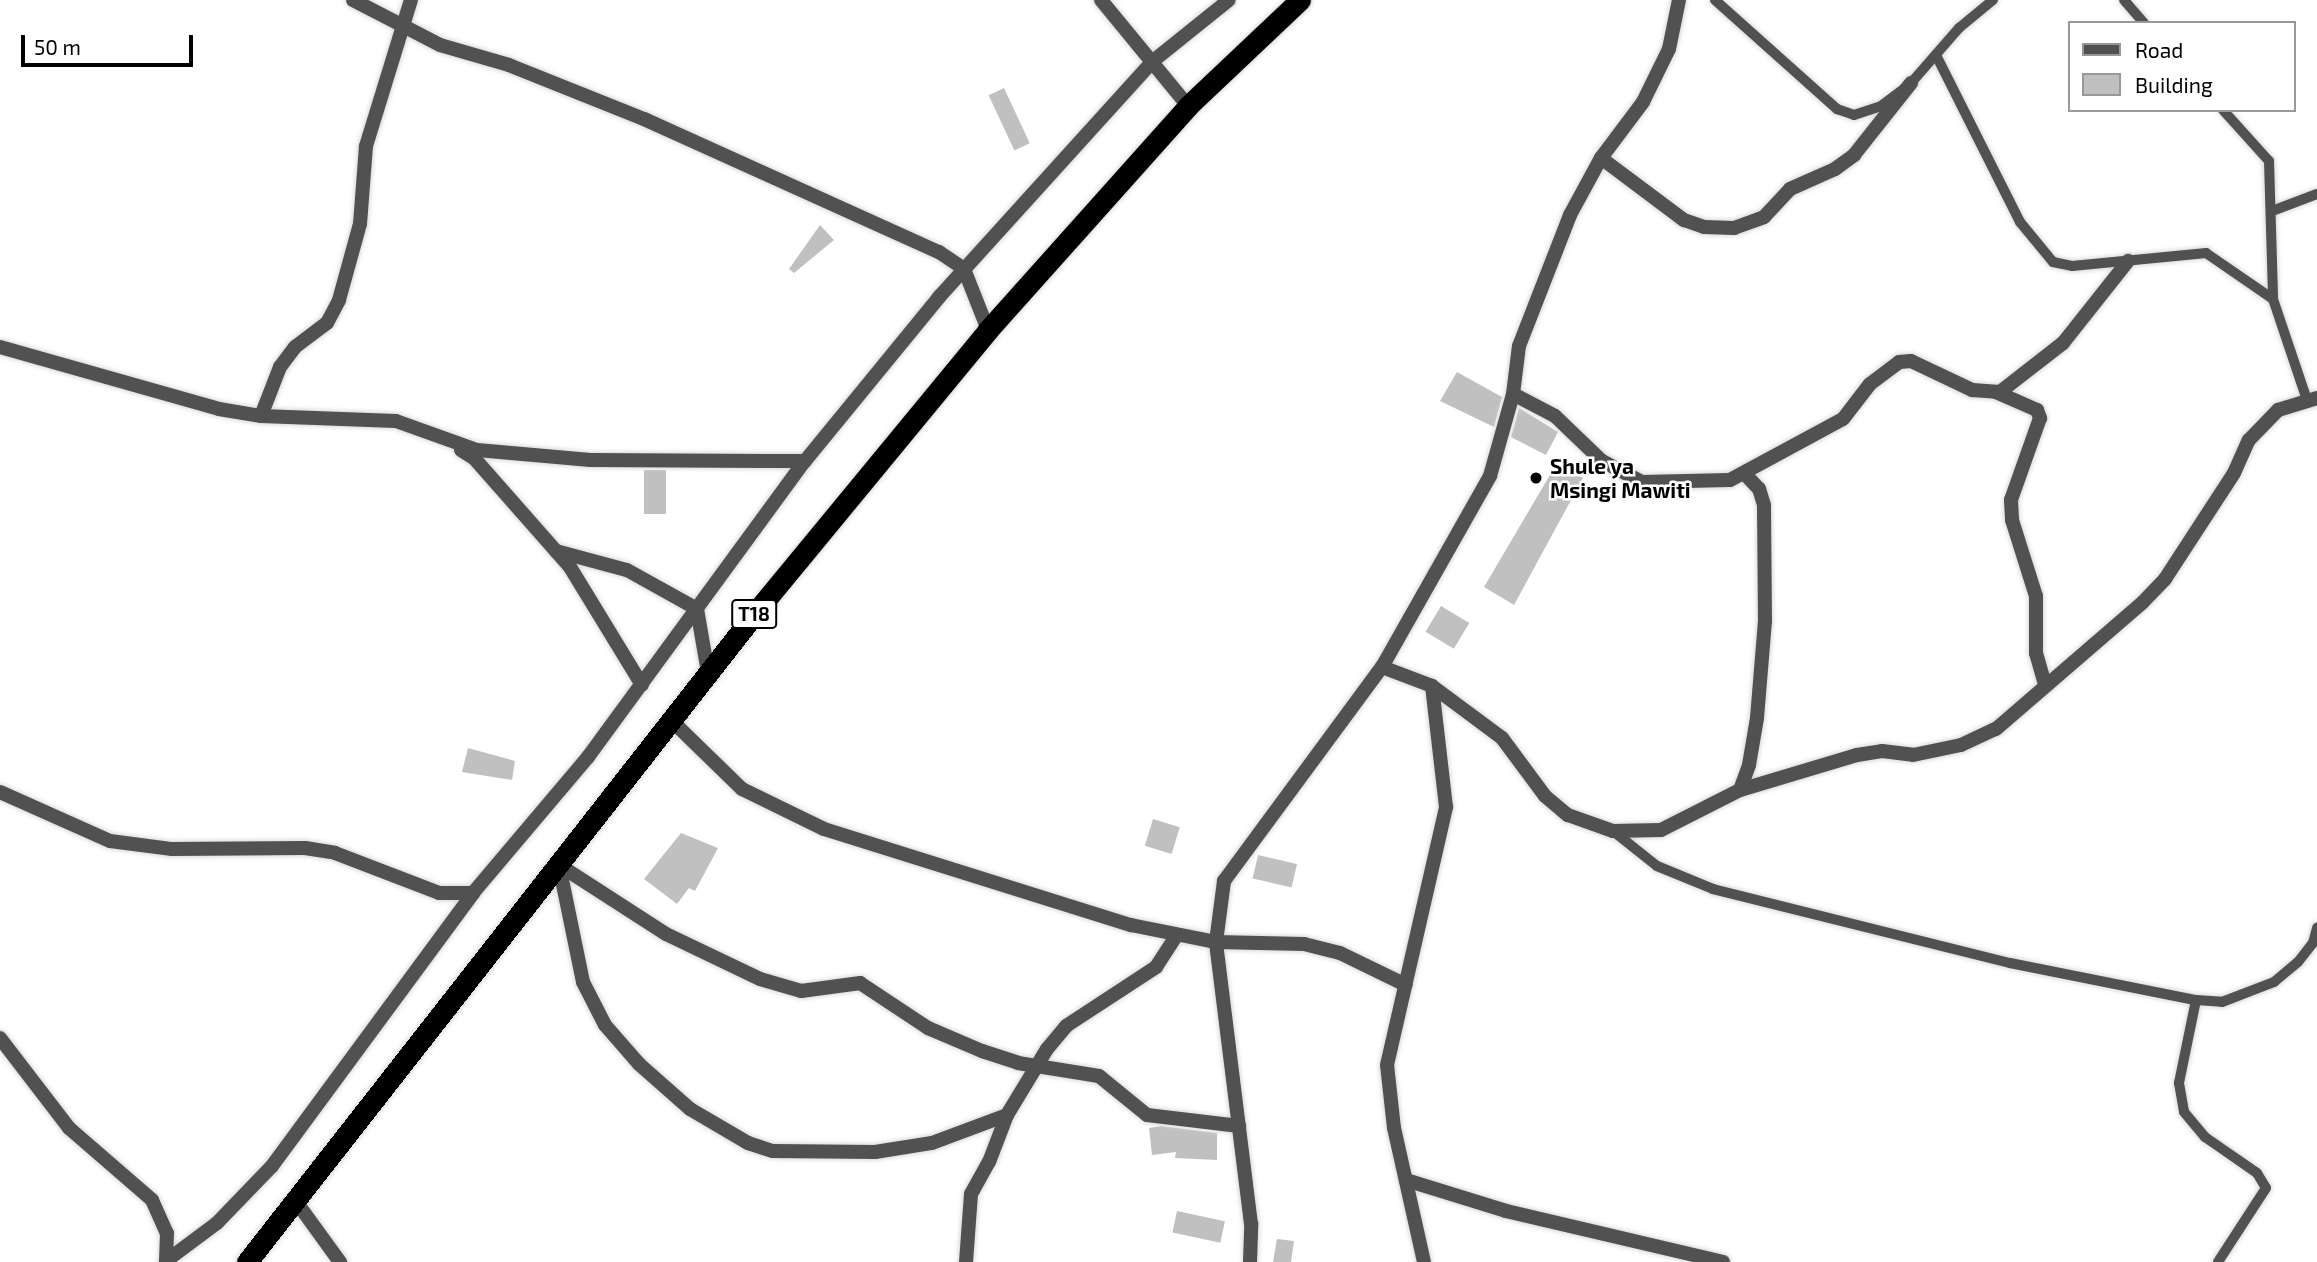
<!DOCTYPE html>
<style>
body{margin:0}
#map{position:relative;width:2317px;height:1262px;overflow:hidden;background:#fff;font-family:"Exo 2",sans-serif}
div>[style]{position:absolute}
.building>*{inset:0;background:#c0c0c0;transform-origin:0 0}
.roads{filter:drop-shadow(0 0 2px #dbdbdb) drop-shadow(0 0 2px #dbdbdb)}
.lane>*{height:10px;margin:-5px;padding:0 5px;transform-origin:5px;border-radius:5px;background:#515151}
.street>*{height:14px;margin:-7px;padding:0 7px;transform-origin:7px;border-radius:7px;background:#515151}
.highway>*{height:21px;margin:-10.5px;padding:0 10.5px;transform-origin:10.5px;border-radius:10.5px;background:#000}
.dots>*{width:19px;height:19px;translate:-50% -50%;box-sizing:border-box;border:4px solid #fff;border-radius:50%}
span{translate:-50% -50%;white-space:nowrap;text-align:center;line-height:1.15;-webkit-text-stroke:5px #fff;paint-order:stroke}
.shield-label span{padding:2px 5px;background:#fff;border:2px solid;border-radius:5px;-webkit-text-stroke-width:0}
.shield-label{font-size:19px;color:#000;font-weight:700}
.poi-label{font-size:21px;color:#000;font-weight:700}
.left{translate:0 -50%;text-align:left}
.legend{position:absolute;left:2068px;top:21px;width:228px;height:91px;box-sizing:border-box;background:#fff;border:2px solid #999;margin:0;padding:9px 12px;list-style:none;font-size:21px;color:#000}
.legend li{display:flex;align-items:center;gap:14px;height:35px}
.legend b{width:35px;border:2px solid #999}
.scale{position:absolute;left:21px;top:35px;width:172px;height:32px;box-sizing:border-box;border:4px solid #000;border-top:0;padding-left:9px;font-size:21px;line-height:24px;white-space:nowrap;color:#000;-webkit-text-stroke:5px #fff;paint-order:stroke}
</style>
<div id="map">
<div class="building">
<div style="left:1004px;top:88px;width:61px;height:17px;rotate:65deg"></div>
<div style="clip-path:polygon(820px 225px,834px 240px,794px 273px,789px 269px)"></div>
<div style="clip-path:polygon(1457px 372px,1502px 397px,1494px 427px,1440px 401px)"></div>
<div style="clip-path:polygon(1519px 408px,1558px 432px,1546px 455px,1511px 437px)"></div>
<div style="clip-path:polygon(1557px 463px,1583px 478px,1514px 605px,1484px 587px)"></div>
<div style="left:644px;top:470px;width:22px;height:44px"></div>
<div style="left:1441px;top:606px;width:33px;height:30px;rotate:31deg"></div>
<div style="clip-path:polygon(468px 748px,515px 761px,512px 780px,462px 772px)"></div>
<div style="left:1153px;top:819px;width:28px;height:28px;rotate:17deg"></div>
<div style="clip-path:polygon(681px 833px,718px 848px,695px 891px,689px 888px,677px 904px,644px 879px)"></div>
<div style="left:1258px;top:855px;width:40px;height:24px;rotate:13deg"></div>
<div style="clip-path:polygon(1161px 1126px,1217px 1133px,1217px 1160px,1175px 1158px,1176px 1152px,1152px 1155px,1149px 1128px)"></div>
<div style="left:1177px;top:1211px;width:49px;height:22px;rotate:12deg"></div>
<div style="clip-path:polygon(1277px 1239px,1294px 1241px,1291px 1262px,1273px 1262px)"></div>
</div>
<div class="roads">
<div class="lane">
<div style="left:1715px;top:0;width:164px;rotate:41.8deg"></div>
<div style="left:1837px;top:109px;width:18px;rotate:19deg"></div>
<div style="left:1854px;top:115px;width:28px;rotate:-18deg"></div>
<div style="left:1881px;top:106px;width:38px;rotate:-37deg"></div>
<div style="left:1911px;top:83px;width:73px;rotate:-48.9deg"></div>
<div style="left:1959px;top:28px;width:44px;rotate:-39.5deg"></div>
<div style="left:2124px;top:0;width:30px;rotate:49deg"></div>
<div style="left:1936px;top:55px;width:187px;rotate:63.3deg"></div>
<div style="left:2020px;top:222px;width:52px;rotate:50.5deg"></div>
<div style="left:2053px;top:262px;width:19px;rotate:12deg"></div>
<div style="left:2072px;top:266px;width:135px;rotate:-5.5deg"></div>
<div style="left:2206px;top:253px;width:81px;rotate:34.5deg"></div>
<div style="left:2223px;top:110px;width:69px;rotate:48deg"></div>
<div style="left:2269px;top:161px;width:138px;rotate:88.3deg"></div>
<div style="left:2273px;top:299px;width:107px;rotate:71.4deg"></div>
<div style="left:2272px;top:211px;width:48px;rotate:-20.7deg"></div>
<div style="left:1613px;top:831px;width:56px;rotate:38.5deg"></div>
<div style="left:1657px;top:866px;width:61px;rotate:22.3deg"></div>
<div style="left:1713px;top:889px;width:306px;rotate:14deg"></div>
<div style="left:2010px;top:963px;width:190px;rotate:11.3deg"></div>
<div style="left:2196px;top:1000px;width:26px;rotate:4deg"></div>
<div style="left:2222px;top:1002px;width:56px;rotate:-21deg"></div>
<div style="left:2274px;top:982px;width:31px;rotate:-40deg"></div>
<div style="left:2298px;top:962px;width:24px;rotate:-52deg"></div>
<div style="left:2313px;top:943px;width:16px;rotate:-75deg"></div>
<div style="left:2196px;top:1000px;width:85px;rotate:101.6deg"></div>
<div style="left:2179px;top:1083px;width:29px;rotate:80deg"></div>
<div style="left:2184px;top:1112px;width:33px;rotate:50deg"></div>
<div style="left:2205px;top:1137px;width:63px;rotate:34.7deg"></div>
<div style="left:2257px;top:1173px;width:17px;rotate:59deg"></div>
<div style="left:2266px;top:1188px;width:88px;rotate:123deg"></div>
</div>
<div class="street">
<div style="left:353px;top:0;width:98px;rotate:27.3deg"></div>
<div style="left:440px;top:45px;width:72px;rotate:16.2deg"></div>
<div style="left:509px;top:65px;width:145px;rotate:21.8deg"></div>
<div style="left:644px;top:119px;width:324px;rotate:24.3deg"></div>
<div style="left:939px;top:252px;width:30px;rotate:34deg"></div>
<div style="left:964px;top:269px;width:66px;rotate:68.5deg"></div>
<div style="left:1101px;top:0;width:137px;rotate:50.6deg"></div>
<div style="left:1601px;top:158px;width:104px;rotate:36.8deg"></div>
<div style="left:1684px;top:220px;width:21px;rotate:19deg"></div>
<div style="left:1704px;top:227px;width:30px;rotate:2deg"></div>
<div style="left:1734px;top:228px;width:32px;rotate:-20deg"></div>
<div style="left:1764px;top:217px;width:38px;rotate:-47deg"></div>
<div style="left:1790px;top:189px;width:49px;rotate:-24deg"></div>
<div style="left:1835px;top:169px;width:24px;rotate:-36deg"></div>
<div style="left:1854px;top:155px;width:92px;rotate:-51.6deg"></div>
<div style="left:0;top:347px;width:228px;rotate:15.8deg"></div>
<div style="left:219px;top:409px;width:43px;rotate:9.5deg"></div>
<div style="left:261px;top:416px;width:135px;rotate:2.1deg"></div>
<div style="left:396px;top:421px;width:86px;rotate:19.7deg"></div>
<div style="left:477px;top:450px;width:114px;rotate:5deg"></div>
<div style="left:591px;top:460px;width:214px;rotate:0.3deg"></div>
<div style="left:1996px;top:392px;width:45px;rotate:23.7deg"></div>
<div style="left:2037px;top:410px;width:9px;rotate:69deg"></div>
<div style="left:2040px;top:418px;width:87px;rotate:109.5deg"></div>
<div style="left:2011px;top:500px;width:20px;rotate:87deg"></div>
<div style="left:2012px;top:520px;width:80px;rotate:72.5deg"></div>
<div style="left:2036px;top:596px;width:57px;rotate:90deg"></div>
<div style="left:2036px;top:653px;width:33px;rotate:74deg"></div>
<div style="left:1513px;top:394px;width:47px;rotate:27.6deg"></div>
<div style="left:1555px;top:416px;width:65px;rotate:43.8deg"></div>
<div style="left:1602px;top:461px;width:45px;rotate:27.7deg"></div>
<div style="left:1642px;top:482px;width:88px;rotate:-1.3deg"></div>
<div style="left:1730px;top:480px;width:128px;rotate:-28.4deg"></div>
<div style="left:1843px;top:419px;width:44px;rotate:-52.4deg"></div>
<div style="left:1870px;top:384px;width:36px;rotate:-37deg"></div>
<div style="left:1899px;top:362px;width:12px;rotate:-5deg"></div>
<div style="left:1911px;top:361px;width:68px;rotate:25.4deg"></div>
<div style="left:1972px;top:390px;width:28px;rotate:4deg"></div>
<div style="left:2000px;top:392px;width:80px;rotate:-37.9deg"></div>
<div style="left:2063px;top:343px;width:105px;rotate:-51.6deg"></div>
<div style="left:261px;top:416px;width:53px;rotate:-68.8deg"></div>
<div style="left:280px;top:367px;width:25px;rotate:-53deg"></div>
<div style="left:295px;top:347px;width:40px;rotate:-37deg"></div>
<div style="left:327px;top:323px;width:26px;rotate:-62deg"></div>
<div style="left:339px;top:300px;width:79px;rotate:-74.6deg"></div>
<div style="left:360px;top:224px;width:78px;rotate:-85.6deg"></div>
<div style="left:366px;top:146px;width:153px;rotate:-72.9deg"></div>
<div style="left:461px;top:450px;width:15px;rotate:32deg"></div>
<div style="left:474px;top:458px;width:145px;rotate:48.6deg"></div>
<div style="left:570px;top:567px;width:138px;rotate:58.6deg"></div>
<div style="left:556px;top:551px;width:73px;rotate:15deg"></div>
<div style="left:627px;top:570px;width:80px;rotate:29.1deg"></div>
<div style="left:697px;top:609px;width:65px;rotate:80.2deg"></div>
<div style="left:1382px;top:667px;width:53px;rotate:20.8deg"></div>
<div style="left:1432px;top:686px;width:87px;rotate:36.6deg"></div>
<div style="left:1502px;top:738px;width:72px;rotate:53.4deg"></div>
<div style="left:1545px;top:796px;width:30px;rotate:40deg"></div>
<div style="left:1568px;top:815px;width:48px;rotate:19.6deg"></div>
<div style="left:1613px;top:831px;width:48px;rotate:-1.2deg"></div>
<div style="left:1661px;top:830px;width:89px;rotate:-26.9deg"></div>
<div style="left:1740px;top:790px;width:122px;rotate:-16.7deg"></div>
<div style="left:1857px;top:755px;width:25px;rotate:-9deg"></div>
<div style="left:1882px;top:751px;width:31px;rotate:7deg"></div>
<div style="left:1913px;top:755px;width:49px;rotate:-11.8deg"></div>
<div style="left:1961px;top:745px;width:38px;rotate:-25deg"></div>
<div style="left:1996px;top:729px;width:194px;rotate:-40.8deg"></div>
<div style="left:2143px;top:602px;width:32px;rotate:-46deg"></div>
<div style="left:2165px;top:579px;width:126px;rotate:-56.9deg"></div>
<div style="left:2234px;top:473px;width:36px;rotate:-66deg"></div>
<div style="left:2249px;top:440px;width:42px;rotate:-46deg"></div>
<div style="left:2278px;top:410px;width:41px;rotate:-17.1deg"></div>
<div style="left:671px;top:720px;width:99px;rotate:44.2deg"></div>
<div style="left:742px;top:789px;width:91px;rotate:26deg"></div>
<div style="left:824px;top:829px;width:322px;rotate:17.4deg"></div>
<div style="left:1131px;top:925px;width:87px;rotate:11.3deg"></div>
<div style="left:1216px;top:942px;width:88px;rotate:1.3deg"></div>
<div style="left:1304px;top:944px;width:37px;rotate:14deg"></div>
<div style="left:1340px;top:953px;width:73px;rotate:25.9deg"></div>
<div style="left:1740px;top:790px;width:27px;rotate:-70deg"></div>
<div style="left:1749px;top:765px;width:48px;rotate:-80.3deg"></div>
<div style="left:1757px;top:718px;width:97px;rotate:-85.3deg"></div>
<div style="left:1765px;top:621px;width:116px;rotate:-90.5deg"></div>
<div style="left:1764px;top:505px;width:17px;rotate:-107deg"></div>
<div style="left:1759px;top:489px;width:19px;rotate:-133deg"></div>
<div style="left:0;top:792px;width:120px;rotate:24deg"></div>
<div style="left:110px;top:841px;width:63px;rotate:7.4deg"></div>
<div style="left:172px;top:849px;width:133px;rotate:-0.4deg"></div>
<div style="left:305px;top:848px;width:30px;rotate:9deg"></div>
<div style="left:335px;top:853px;width:111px;rotate:21deg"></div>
<div style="left:439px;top:893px;width:34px"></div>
<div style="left:559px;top:865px;width:127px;rotate:32.8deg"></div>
<div style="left:666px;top:934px;width:104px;rotate:25.6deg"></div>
<div style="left:760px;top:979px;width:43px;rotate:16.3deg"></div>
<div style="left:801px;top:991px;width:60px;rotate:-7.7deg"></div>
<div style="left:860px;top:983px;width:82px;rotate:33.5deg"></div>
<div style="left:928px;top:1028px;width:59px;rotate:23.1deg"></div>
<div style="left:982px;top:1051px;width:38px;rotate:18deg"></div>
<div style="left:1018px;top:1063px;width:82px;rotate:9.1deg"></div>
<div style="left:1099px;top:1076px;width:62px;rotate:39.1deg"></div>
<div style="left:1147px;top:1115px;width:93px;rotate:6.8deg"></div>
<div style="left:559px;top:865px;width:119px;rotate:78.4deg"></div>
<div style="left:583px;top:982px;width:48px;rotate:62.9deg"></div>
<div style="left:605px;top:1025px;width:52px;rotate:48.9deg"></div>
<div style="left:639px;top:1064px;width:68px;rotate:41.4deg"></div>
<div style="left:690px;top:1109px;width:67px;rotate:30.4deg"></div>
<div style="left:748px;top:1143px;width:26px;rotate:18deg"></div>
<div style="left:773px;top:1151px;width:102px;rotate:0.6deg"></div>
<div style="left:875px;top:1152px;width:58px;rotate:-9deg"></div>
<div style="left:932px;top:1143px;width:80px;rotate:-20.5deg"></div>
<div style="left:0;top:1038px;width:113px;rotate:52.5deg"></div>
<div style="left:69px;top:1128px;width:110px;rotate:40.9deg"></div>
<div style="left:152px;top:1200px;width:36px;rotate:66deg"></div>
<div style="left:167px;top:1233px;width:29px;rotate:92deg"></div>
<div style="left:1406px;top:1180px;width:105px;rotate:17.2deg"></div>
<div style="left:1506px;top:1211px;width:223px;rotate:13.2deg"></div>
<div style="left:295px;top:1200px;width:77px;rotate:54deg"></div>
<div style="left:166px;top:1261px;width:64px;rotate:-36.7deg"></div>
<div style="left:217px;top:1223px;width:79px;rotate:-46deg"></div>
<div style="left:272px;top:1166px;width:339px;rotate:-53.6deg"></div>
<div style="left:473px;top:893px;width:178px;rotate:-49.8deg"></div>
<div style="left:588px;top:757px;width:367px;rotate:-53.8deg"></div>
<div style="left:805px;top:461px;width:212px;rotate:-50.7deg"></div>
<div style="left:939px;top:297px;width:319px;rotate:-47.8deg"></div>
<div style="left:1153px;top:61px;width:97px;rotate:-38.8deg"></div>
<div style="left:966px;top:1262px;width:68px;rotate:-85.8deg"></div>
<div style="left:971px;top:1194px;width:37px;rotate:-61deg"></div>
<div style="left:989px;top:1162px;width:50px;rotate:-69deg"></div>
<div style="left:1007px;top:1115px;width:77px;rotate:-58.8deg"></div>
<div style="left:1047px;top:1049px;width:30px;rotate:-50deg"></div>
<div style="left:1066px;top:1026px;width:108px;rotate:-33.2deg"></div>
<div style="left:1156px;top:967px;width:37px;rotate:-57deg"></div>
<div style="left:1250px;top:1262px;width:38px;rotate:-88deg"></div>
<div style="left:1251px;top:1224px;width:284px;rotate:-97.1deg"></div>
<div style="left:1216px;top:942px;width:62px;rotate:-82.5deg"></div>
<div style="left:1224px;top:881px;width:266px;rotate:-53.6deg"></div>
<div style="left:1382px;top:667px;width:219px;rotate:-60.5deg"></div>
<div style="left:1490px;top:476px;width:85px;rotate:-74.3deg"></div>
<div style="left:1513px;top:394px;width:48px;rotate:-82.9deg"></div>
<div style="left:1519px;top:346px;width:141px;rotate:-68.7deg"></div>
<div style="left:1570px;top:215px;width:65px;rotate:-61.5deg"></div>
<div style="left:1601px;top:158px;width:70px;rotate:-53.1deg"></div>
<div style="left:1643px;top:102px;width:59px;rotate:-63.9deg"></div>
<div style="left:1669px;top:49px;width:50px;rotate:-78.5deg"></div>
<div style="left:1424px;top:1262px;width:137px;rotate:-102.6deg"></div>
<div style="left:1394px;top:1128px;width:63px;rotate:-96.3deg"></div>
<div style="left:1387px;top:1065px;width:265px;rotate:-77.1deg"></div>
<div style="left:1446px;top:807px;width:122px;rotate:-96.6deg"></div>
</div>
<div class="highway">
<div style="left:247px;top:1262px;width:831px;rotate:-51.94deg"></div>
<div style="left:759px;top:608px;width:360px;rotate:-50.5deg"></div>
<div style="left:988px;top:330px;width:300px;rotate:-48.2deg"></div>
<div style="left:1188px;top:106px;width:154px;rotate:-43.4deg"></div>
</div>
</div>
<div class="dots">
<div style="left:1536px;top:478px;background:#000"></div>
</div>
<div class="shield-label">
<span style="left:754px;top:614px">T18</span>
</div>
<div class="poi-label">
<span class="left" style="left:1550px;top:478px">Shule ya<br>Msingi Mawiti</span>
</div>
<ul class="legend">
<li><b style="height:9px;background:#515151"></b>Road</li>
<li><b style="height:19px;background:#c0c0c0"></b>Building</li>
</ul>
<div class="scale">50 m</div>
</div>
